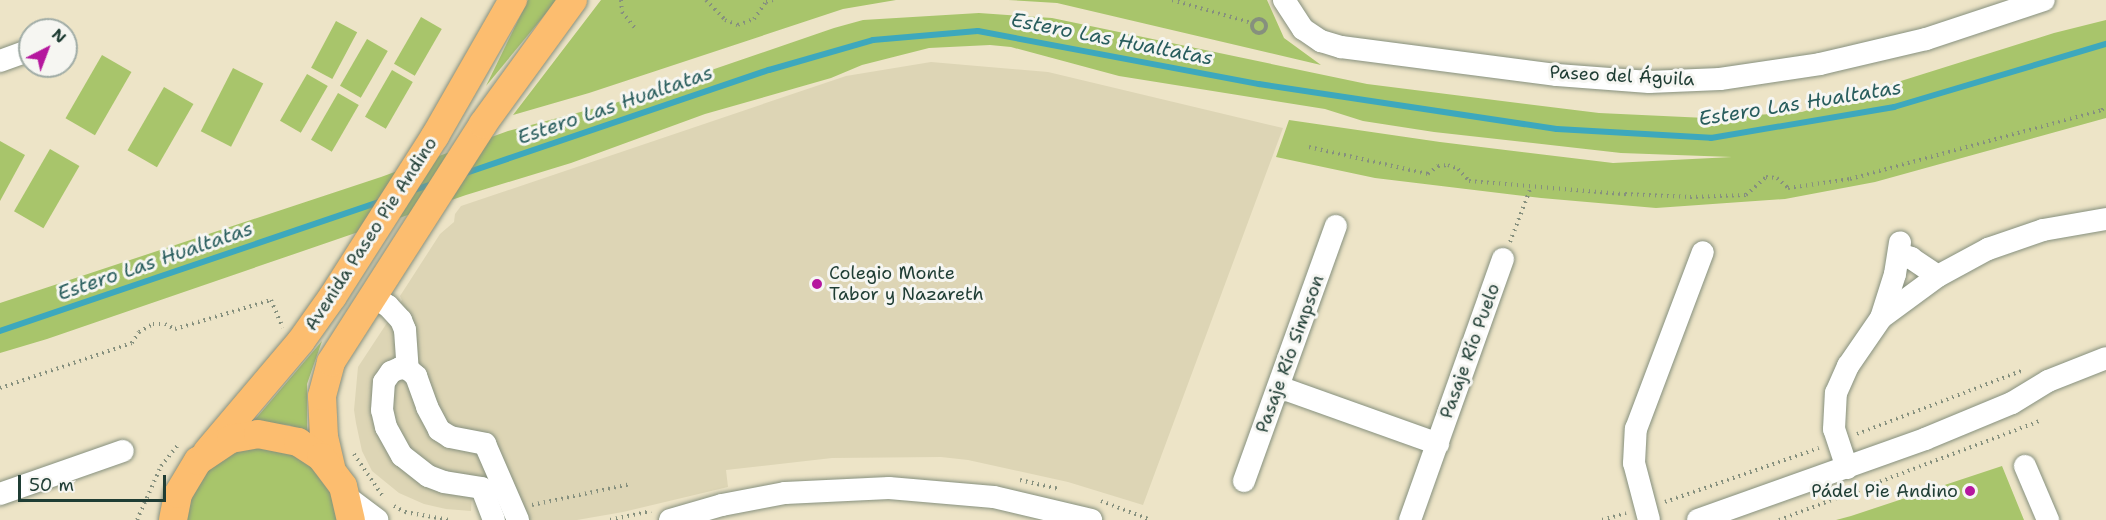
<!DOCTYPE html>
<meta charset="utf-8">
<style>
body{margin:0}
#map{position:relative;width:2106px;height:520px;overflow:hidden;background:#ede4c7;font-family:"Shantell Sans",sans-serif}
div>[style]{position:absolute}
.built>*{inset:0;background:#ddd5b5}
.green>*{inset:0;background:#a8c56b;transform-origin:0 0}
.stream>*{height:6px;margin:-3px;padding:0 3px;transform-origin:3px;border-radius:3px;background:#3da8bd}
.path>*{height:4px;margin-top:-2px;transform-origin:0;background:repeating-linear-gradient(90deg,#86907e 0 1.5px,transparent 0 6px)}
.path>.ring{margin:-2px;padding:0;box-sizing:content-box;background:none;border:4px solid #86907e;border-radius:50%}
.roads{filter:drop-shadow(0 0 2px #86907e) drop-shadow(0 0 2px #86907e)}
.minor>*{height:22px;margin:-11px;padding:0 11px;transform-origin:11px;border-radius:11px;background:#fff}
.major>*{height:28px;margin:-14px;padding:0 14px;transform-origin:14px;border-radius:14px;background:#fcbd6f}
.dots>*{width:16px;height:16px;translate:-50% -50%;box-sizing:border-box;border:3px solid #f6f6f2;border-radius:50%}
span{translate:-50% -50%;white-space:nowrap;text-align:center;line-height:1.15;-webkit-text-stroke:6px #f6f6f2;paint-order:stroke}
.street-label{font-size:18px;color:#1f3d34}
.poi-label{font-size:18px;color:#1f3d34}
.left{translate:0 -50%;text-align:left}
.right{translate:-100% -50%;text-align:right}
.water-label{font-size:20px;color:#285d5d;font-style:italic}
.north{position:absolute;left:18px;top:18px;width:60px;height:60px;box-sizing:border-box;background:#f6f6f2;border:2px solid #a0aca6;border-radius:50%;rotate:42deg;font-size:16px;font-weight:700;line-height:24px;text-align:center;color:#1f3d34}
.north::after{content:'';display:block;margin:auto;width:21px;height:27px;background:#b5179e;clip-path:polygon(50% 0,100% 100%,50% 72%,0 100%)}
.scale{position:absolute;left:18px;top:475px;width:148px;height:27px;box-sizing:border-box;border:3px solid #1f3d34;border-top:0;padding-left:8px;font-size:18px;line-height:21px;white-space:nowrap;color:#1f3d34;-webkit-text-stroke:4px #f6f6f2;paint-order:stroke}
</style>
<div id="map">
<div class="built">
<div style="clip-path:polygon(931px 62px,1048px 72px,1283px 128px,1143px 505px,1068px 482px,968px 460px,941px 457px,832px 458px,726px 470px,728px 487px,623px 512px,577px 520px,529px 520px,527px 515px,472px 495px,471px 511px,446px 509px,424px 504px,399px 493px,372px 471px,362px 451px,356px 423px,354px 410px,358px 367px,402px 300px,400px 296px,440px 234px,454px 222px,455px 214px,461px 206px,846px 76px)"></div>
</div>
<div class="green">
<div style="clip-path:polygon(528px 0,557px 0,486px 86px)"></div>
<div style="clip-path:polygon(601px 0,896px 0,843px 9px,589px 93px,513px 115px)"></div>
<div style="clip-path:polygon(1008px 0,1267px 0,1284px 38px,1321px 65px,1057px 3px)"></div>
<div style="clip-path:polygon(979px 13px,1052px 18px,1367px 84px,1599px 113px,1706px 118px,1802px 112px,2054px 33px,2106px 20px,2106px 118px,1875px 182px,1785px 199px,1656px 208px,1541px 198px,1375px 178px,1276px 157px,1289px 120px,1440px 142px,1613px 163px,1732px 157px,1621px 153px,1434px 132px,1363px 121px,1325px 109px,1119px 76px,1011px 47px,990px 45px,929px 48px,862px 65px,831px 78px,705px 114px,571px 163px,466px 195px,47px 339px,0 353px,0 303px,381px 177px,508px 131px,615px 103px,834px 28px,863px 20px)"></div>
<div style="left:421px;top:17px;width:24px;height:54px;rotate:30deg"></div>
<div style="left:336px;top:21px;width:24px;height:53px;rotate:28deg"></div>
<div style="left:367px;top:39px;width:24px;height:54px;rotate:30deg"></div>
<div style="left:102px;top:55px;width:34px;height:73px;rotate:30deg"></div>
<div style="left:233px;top:68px;width:34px;height:71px;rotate:27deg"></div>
<div style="left:392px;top:70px;width:24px;height:54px;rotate:30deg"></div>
<div style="left:307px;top:74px;width:24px;height:54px;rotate:30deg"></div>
<div style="left:164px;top:87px;width:34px;height:73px;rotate:30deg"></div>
<div style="left:338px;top:93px;width:24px;height:54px;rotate:30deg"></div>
<div style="clip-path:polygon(0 141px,25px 155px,0 201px)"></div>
<div style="left:50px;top:149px;width:34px;height:72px;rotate:30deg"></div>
<div style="clip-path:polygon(322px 341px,307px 384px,307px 433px,289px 425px,252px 423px)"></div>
<div style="clip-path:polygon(281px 445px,324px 470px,343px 520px,184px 520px,194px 482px,231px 449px)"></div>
<div style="clip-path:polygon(2002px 466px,2024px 520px,1836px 520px,1851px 516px)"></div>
</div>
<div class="stream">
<div style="left:463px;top:174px;width:323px;rotate:-18.8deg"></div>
<div style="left:769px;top:70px;width:108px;rotate:-16.1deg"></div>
<div style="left:873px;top:40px;width:105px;rotate:-4.9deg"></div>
<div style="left:978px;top:31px;width:286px;rotate:10.7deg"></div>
<div style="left:1259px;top:84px;width:301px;rotate:8.6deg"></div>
<div style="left:1557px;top:129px;width:154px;rotate:3.3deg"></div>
<div style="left:1711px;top:138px;width:186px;rotate:-9.6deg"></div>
<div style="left:1894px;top:107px;width:221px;rotate:-16.6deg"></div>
<div style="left:411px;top:191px;width:23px;rotate:-18deg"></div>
<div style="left:0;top:331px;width:404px;rotate:-18.8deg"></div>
</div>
<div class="path">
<div style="left:621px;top:0;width:12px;rotate:85deg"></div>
<div style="left:622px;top:12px;width:21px;rotate:51deg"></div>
<div style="left:706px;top:0;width:28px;rotate:46deg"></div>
<div style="left:725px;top:20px;width:14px;rotate:21deg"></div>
<div style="left:738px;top:25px;width:17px;rotate:-21deg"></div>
<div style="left:754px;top:19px;width:21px;rotate:-55deg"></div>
<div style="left:766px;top:2px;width:7px;rotate:-16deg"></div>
<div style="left:1172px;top:0;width:83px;rotate:16deg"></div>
<div class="ring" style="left:1252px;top:19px;width:10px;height:10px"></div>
<div style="left:1309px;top:147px;width:122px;rotate:12.8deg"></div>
<div style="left:1428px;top:174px;width:13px;rotate:-39deg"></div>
<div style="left:1438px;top:166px;width:10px;rotate:-6deg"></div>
<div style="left:1448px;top:165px;width:11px;rotate:22deg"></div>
<div style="left:1458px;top:169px;width:16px;rotate:47deg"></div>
<div style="left:1469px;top:181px;width:157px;rotate:4.8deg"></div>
<div style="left:1625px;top:194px;width:65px;rotate:2.6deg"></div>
<div style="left:1690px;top:197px;width:56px;rotate:-2deg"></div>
<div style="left:1746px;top:195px;width:27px;rotate:-42deg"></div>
<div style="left:1766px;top:177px;width:11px;rotate:5deg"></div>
<div style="left:1777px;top:178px;width:15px;rotate:42deg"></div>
<div style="left:1788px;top:188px;width:63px;rotate:-8.3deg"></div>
<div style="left:1850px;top:179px;width:261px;rotate:-15.3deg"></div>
<div style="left:2102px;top:110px;width:6px;rotate:-51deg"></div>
<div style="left:1510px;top:242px;width:59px;rotate:-69.1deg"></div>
<div style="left:0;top:388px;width:139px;rotate:-18.8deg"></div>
<div style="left:132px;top:343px;width:13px;rotate:-58deg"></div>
<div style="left:139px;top:332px;width:16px;rotate:-30deg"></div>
<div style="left:153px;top:324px;width:12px"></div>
<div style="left:165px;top:324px;width:11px;rotate:27deg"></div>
<div style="left:175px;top:329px;width:100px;rotate:-16.8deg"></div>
<div style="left:271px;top:300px;width:30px;rotate:67deg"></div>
<div style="left:1857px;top:434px;width:176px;rotate:-21deg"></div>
<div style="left:354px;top:454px;width:50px;rotate:55.7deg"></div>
<div style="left:1020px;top:480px;width:40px;rotate:13deg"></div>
<div style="left:1101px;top:501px;width:53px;rotate:20.8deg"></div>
<div style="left:1665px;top:502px;width:163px;rotate:-19.3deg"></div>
<div style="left:532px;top:505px;width:101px;rotate:-12deg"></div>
<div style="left:394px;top:506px;width:13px;rotate:29deg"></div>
<div style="left:405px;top:512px;width:45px;rotate:10.3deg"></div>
<div style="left:137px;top:520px;width:59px;rotate:-66deg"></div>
<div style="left:161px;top:466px;width:28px;rotate:-51deg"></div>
<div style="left:610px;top:520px;width:42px;rotate:-12.4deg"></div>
<div style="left:1602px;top:520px;width:25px;rotate:-16deg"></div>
<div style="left:1779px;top:520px;width:279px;rotate:-20.8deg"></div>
</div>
<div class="roads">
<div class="minor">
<div style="left:1284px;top:0;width:35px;rotate:57deg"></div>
<div style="left:1303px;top:29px;width:22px;rotate:34deg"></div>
<div style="left:1321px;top:41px;width:21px;rotate:17deg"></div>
<div style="left:1341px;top:47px;width:218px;rotate:7.4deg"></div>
<div style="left:1557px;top:75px;width:92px;rotate:4.4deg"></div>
<div style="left:1649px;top:82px;width:71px;rotate:-2.4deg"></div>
<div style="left:1720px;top:79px;width:101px;rotate:-8.5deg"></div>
<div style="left:1820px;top:64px;width:109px;rotate:-13.3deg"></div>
<div style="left:1926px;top:39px;width:124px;rotate:-18.3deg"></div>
<div style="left:0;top:61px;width:32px;rotate:-20deg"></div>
<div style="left:1899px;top:254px;width:13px;rotate:18deg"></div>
<div style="left:1911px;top:258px;width:32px;rotate:34deg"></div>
<div style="left:372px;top:296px;width:19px;rotate:32deg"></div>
<div style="left:388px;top:306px;width:19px;rotate:47deg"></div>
<div style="left:401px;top:320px;width:11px;rotate:68deg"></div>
<div style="left:405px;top:330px;width:39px;rotate:86deg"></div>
<div style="left:1881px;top:318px;width:46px;rotate:-72.3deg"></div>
<div style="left:1895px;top:274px;width:32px;rotate:-81deg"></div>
<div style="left:1279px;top:387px;width:169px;rotate:19.7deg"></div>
<div style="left:2025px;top:466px;width:59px;rotate:66.9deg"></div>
<div style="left:1847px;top:468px;width:41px;rotate:-108.4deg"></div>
<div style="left:1834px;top:429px;width:36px;rotate:-87deg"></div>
<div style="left:1836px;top:393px;width:30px;rotate:-66deg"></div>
<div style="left:1848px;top:366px;width:58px;rotate:-55.5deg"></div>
<div style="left:1881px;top:318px;width:71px;rotate:-36.4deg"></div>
<div style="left:1938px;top:276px;width:57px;rotate:-28.4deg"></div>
<div style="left:1988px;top:249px;width:58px;rotate:-19.1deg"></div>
<div style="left:2043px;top:230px;width:64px;rotate:-9.9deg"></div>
<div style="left:1244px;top:481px;width:271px;rotate:-70.2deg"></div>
<div style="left:0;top:494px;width:130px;rotate:-19.3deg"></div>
<div style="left:347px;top:497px;width:38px;rotate:37deg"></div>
<div style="left:494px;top:520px;width:34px;rotate:-111deg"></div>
<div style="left:482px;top:488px;width:38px;rotate:-171deg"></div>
<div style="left:444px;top:482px;width:17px;rotate:-159deg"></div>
<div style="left:428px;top:476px;width:33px;rotate:-142deg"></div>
<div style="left:402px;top:456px;width:33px;rotate:-119deg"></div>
<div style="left:386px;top:427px;width:17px;rotate:-103deg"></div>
<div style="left:382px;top:410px;width:28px;rotate:-86deg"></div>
<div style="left:384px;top:382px;width:12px;rotate:-55deg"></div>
<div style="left:391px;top:372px;width:10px;rotate:-24deg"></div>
<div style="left:400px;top:368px;width:8px;rotate:7deg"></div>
<div style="left:408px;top:369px;width:11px;rotate:41deg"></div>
<div style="left:416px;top:376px;width:33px;rotate:70deg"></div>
<div style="left:427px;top:407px;width:26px;rotate:62deg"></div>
<div style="left:439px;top:430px;width:13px;rotate:32deg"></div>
<div style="left:450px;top:437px;width:36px;rotate:11deg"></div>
<div style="left:485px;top:444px;width:83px;rotate:66.5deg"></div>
<div style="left:670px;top:520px;width:54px;rotate:-16.1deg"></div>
<div style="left:722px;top:505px;width:64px;rotate:-10.8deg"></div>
<div style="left:785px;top:493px;width:104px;rotate:-2.8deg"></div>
<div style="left:889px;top:488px;width:105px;rotate:4.9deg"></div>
<div style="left:994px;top:497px;width:100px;rotate:13.3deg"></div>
<div style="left:1410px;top:520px;width:277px;rotate:-70.4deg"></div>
<div style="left:1649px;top:520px;width:59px;rotate:-104.7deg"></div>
<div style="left:1634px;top:463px;width:34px;rotate:-87deg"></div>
<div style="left:1636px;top:429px;width:189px;rotate:-69.3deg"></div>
<div style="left:1698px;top:520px;width:241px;rotate:-19.6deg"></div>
<div style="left:1925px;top:439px;width:94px;rotate:-22.5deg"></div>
<div style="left:2012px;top:403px;width:42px;rotate:-31.4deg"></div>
<div style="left:2048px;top:381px;width:62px;rotate:-21.6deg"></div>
</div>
<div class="major">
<div style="left:207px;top:452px;width:145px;rotate:-49.7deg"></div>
<div style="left:301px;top:341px;width:55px;rotate:-54.6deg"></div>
<div style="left:333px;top:296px;width:190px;rotate:-57.5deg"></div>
<div style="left:435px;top:136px;width:157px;rotate:-60.2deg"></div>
<div style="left:331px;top:467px;width:31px;rotate:-103deg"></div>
<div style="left:324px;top:437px;width:41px;rotate:-92.8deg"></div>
<div style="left:322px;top:396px;width:35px;rotate:-75deg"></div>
<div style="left:331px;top:362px;width:282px;rotate:-57.4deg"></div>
<div style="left:483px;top:124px;width:153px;rotate:-54deg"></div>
<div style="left:173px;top:520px;width:26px;rotate:-79deg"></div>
<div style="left:178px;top:494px;width:39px;rotate:-59deg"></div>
<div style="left:198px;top:461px;width:40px;rotate:-34deg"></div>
<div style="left:231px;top:439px;width:27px;rotate:-10deg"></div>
<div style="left:258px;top:434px;width:41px;rotate:11.3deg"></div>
<div style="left:298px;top:442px;width:27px;rotate:33deg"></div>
<div style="left:321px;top:457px;width:36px;rotate:53deg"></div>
<div style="left:343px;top:486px;width:35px;rotate:77deg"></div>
</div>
</div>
<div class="dots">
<div style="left:817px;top:284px;background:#b5179e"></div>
<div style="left:1970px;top:491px;background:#b5179e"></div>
</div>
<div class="street-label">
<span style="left:1622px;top:76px;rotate:3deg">Paseo del Águila</span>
<span style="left:371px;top:234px;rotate:-57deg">Avenida Paseo Pie Andino</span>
<span style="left:1470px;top:351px;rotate:-70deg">Pasaje Río Puelo</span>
<span style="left:1290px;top:354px;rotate:-70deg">Pasaje Río Simpson</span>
</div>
<div class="poi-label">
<span class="left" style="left:829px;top:284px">Colegio Monte<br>Tabor y Nazareth</span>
<span class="right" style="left:1958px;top:491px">Pádel Pie Andino</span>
</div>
<div class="water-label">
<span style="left:1112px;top:39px;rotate:11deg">Estero Las Hualtatas</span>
<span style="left:1800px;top:103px;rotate:-9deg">Estero Las Hualtatas</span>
<span style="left:615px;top:105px;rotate:-19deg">Estero Las Hualtatas</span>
<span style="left:155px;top:261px;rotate:-19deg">Estero Las Hualtatas</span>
</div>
<div class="north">N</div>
<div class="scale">50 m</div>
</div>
